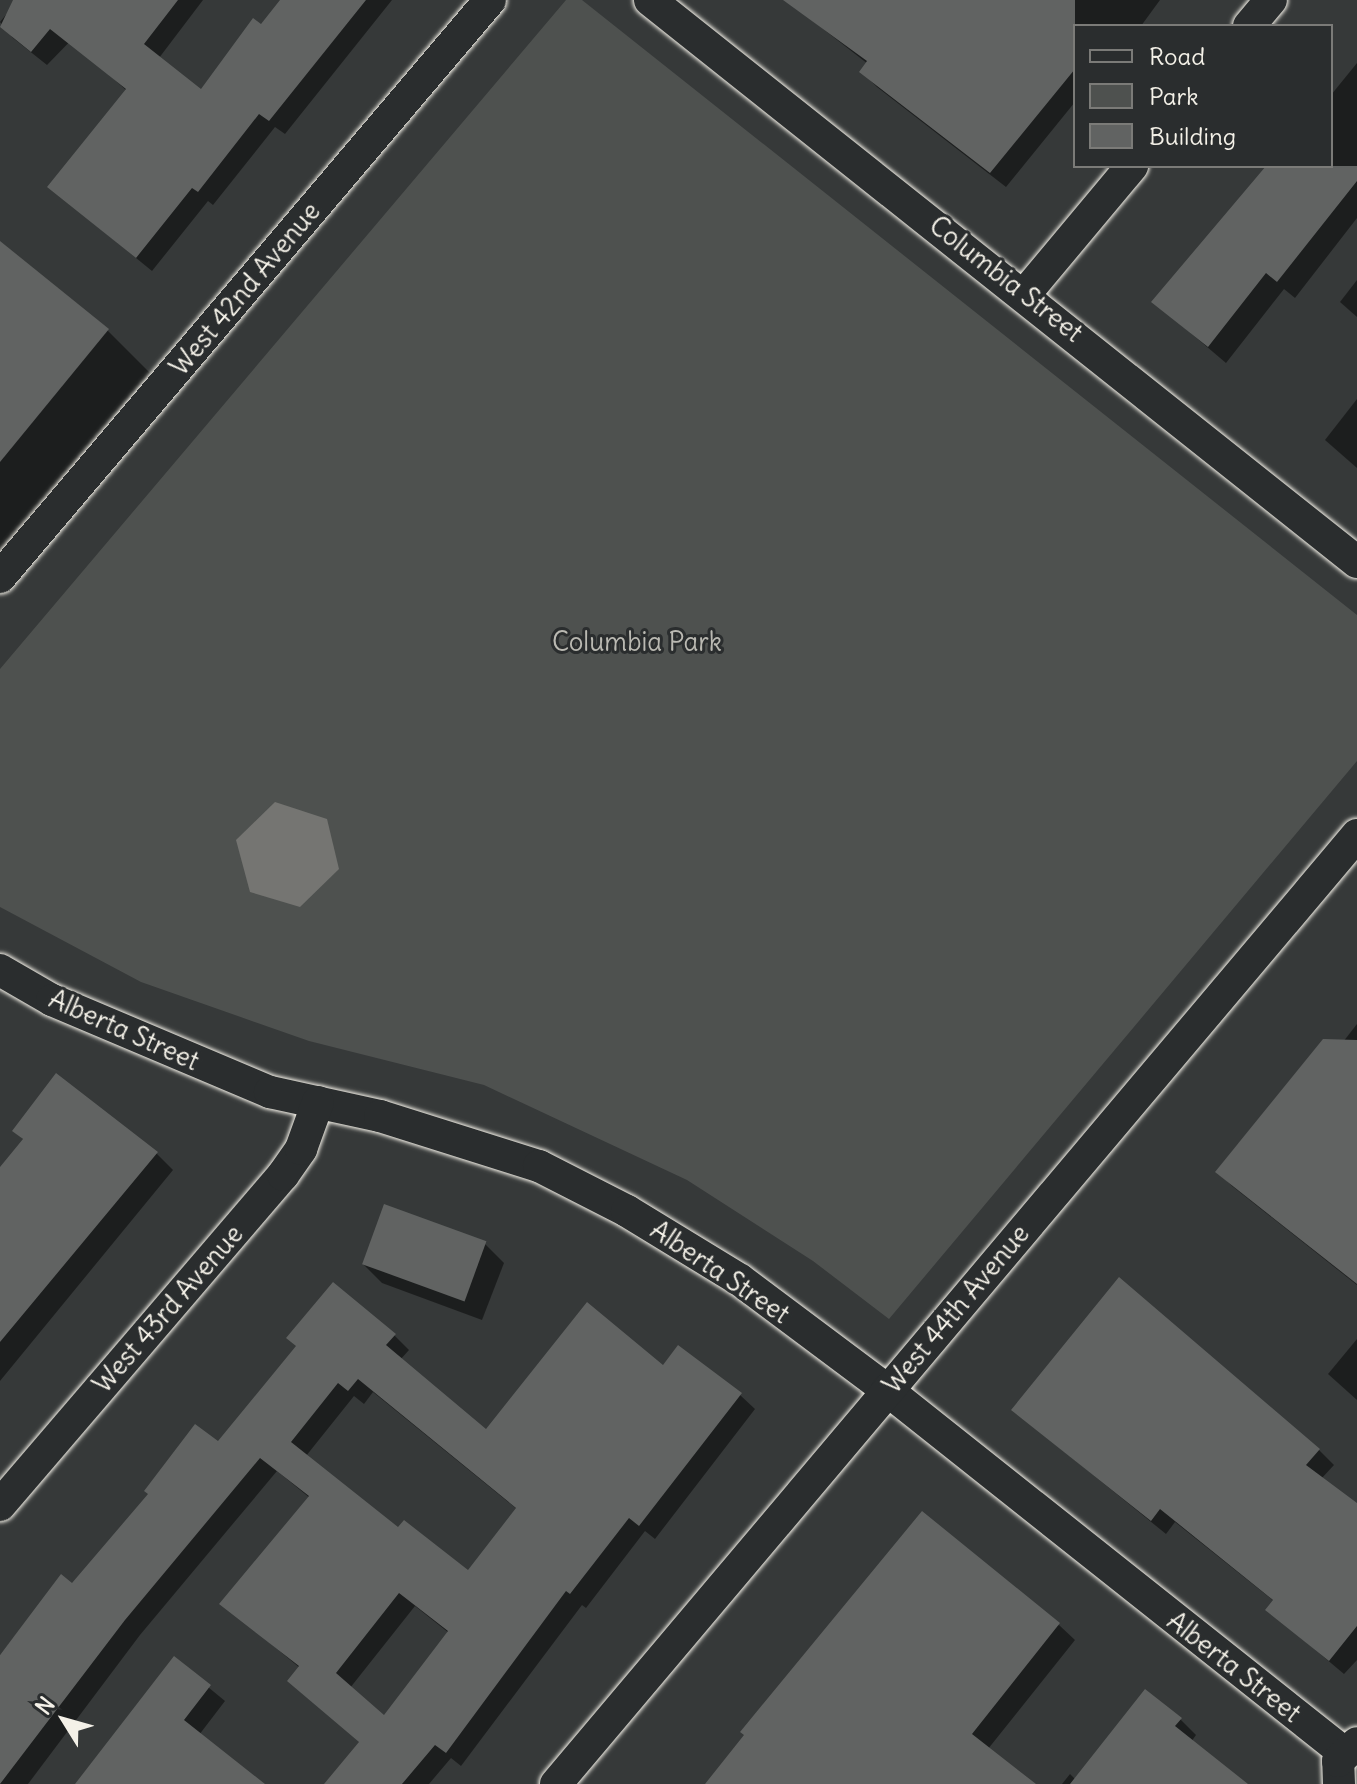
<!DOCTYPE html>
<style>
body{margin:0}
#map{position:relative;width:1357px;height:1784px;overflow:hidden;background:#363939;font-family:Delius,sans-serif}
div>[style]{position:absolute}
.green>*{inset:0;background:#4e514f}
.water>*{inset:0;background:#757572}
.shadow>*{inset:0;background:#0007}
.building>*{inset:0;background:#616362;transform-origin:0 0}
.roads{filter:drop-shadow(0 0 2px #f4f1e8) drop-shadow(0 0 2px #f4f1e8)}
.street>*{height:32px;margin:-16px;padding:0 16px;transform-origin:16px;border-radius:16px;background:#2a2d2e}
span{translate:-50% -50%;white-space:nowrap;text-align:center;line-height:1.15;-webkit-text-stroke:6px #2a2d2e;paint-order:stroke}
.street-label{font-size:26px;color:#f4f1e8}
.park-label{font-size:26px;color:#bab9b2}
.legend{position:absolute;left:1073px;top:24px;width:260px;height:144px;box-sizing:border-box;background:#2a2d2e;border:2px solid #7b7b78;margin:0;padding:10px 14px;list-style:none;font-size:24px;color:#f4f1e8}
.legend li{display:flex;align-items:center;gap:16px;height:40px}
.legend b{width:40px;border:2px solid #7b7b78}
.north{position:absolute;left:24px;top:1680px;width:80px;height:80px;-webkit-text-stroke:6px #2a2d2e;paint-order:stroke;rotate:307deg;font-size:22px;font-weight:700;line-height:32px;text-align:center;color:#f4f1e8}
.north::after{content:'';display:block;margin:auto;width:28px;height:36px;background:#f4f1e8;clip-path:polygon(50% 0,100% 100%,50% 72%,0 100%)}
</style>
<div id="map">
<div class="green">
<div style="clip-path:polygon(566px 0,582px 0,1357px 615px,1357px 761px,889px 1319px,813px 1261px,687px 1180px,484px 1085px,309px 1041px,141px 982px,0 907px,0 669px)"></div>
</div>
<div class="water">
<div style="clip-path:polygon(275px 802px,327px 819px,339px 869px,300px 907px,250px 892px,236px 840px)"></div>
</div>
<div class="shadow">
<div style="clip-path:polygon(18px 0,203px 0,159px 58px,202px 92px,283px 0,392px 0,285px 134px,275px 127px,213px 205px,208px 201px,152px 271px,49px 187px,127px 91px,95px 62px,83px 28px,47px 65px,13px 38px,0 22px)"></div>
<div style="clip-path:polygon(808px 0,1160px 0,1141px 26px,1075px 26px,1075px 102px,1006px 187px,877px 87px,862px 72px,868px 64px,800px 11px)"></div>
<div style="clip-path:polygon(1357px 63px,1357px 218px,1295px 298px,1284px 289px,1226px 363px,1154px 302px,1268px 166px,1331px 166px,1331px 95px)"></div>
<div style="clip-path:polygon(0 243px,107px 330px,150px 373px,0 553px)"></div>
<div style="clip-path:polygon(1357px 280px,1357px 317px,1340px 302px)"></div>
<div style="clip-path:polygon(1357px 399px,1357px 468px,1325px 440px)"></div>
<div style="clip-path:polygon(1357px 1024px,1357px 1159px,1343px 1042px)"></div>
<div style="clip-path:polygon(14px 1131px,156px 1153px,173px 1170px,0 1381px,0 1170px,24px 1140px)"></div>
<div style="clip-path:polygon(1218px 1172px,1357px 1231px,1357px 1285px,1232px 1186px)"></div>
<div style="clip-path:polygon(485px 1244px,504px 1263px,482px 1320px,382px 1283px,363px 1264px)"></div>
<div style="clip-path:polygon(1119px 1279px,1319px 1450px,1334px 1465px,1321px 1479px,1357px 1506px,1357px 1660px,1344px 1674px,1268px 1610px,1275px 1602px,1175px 1522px,1166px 1534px,1013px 1410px)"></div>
<div style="clip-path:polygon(evenodd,394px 1335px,409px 1350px,400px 1360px,486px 1432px,664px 1368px,740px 1395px,755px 1409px,655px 1539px,645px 1531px,586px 1608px,582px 1605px,461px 1766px,451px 1758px,429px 1784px,326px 1784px,360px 1743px,300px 1668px,222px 1603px,310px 1498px,277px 1471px,140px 1635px,28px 1784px,0 1784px,0 1655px,61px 1577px,73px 1585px,218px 1444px,394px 1335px,373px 1392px,518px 1510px,468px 1573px,399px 1530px,306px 1456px,354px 1396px,364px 1404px,373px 1392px,394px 1335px,415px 1606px,449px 1633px,384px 1717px,350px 1688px,415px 1606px)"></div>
<div style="clip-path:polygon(1357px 1339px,1357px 1400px,1328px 1374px)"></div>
<div style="clip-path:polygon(1059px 1625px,1075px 1640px,988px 1749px,1032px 1784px,708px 1784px)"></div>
<div style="clip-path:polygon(174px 1659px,225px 1701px,199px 1735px,262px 1784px,78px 1784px)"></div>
<div style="clip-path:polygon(1180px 1719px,1196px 1735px,1191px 1742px,1242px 1784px,1062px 1784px,1070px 1774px,1076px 1780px)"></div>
</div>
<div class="building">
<div style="clip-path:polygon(13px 0,178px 0,144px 44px,201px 89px,253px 18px,261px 24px,280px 0,366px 0,269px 121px,259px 114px,198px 192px,192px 188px,136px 258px,47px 187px,126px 89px,50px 29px,31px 52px,0 27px)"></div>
<div style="clip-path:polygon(783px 0,1075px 0,1075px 69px,990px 173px,859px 72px,867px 61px)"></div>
<div style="clip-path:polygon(1266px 166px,1357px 166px,1357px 181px,1277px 282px,1266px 273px,1208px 347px,1151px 302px)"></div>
<div style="clip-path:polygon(0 241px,109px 329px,0 462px)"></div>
<div style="clip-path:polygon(1323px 1039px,1357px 1040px,1357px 1284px,1215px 1172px)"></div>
<div style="clip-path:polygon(56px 1073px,158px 1152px,0 1342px,0 1167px,23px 1139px,12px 1131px)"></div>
<div style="left:384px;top:1204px;width:109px;height:64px;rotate:20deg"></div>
<div style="clip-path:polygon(1119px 1277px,1320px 1449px,1306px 1465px,1357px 1503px,1357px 1626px,1329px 1661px,1265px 1610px,1273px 1600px,1160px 1509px,1151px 1521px,1011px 1410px)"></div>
<div style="clip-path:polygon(evenodd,333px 1282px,396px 1334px,386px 1345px,486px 1429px,587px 1302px,663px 1365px,678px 1345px,742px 1393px,639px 1526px,629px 1518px,570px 1594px,566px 1591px,446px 1753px,435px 1745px,402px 1784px,324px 1784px,359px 1742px,287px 1681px,299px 1666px,219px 1604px,309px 1496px,260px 1458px,125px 1620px,0 1784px,0 1655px,61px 1574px,72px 1583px,148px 1494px,144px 1491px,195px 1424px,218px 1441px,296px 1346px,286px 1338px,333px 1282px,358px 1379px,516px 1508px,468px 1570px,404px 1520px,398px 1527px,291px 1442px,338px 1383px,348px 1391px,358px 1379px,333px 1282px,399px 1593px,448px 1631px,384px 1715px,336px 1673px,399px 1593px)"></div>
<div style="clip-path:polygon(922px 1511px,1060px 1623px,972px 1734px,1036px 1784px,705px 1784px,744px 1735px,740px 1732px)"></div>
<div style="clip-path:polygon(174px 1656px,211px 1685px,184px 1720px,265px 1784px,75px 1784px)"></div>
<div style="clip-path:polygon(1145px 1689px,1182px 1718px,1175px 1726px,1248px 1784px,1070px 1784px)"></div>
</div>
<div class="roads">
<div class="street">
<div style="left:650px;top:0;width:903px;rotate:38.48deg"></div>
<div style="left:1249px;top:26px;width:34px;rotate:-50deg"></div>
<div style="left:1025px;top:294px;width:167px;rotate:-50.1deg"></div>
<div style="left:0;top:577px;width:757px;rotate:-49.66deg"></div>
<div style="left:0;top:970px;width:60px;rotate:30deg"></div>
<div style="left:52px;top:1000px;width:237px;rotate:22.9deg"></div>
<div style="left:270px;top:1092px;width:113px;rotate:12.3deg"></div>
<div style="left:380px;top:1116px;width:167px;rotate:17.5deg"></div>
<div style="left:539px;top:1166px;width:99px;rotate:27.1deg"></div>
<div style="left:627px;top:1211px;width:132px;rotate:31.4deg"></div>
<div style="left:740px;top:1280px;width:184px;rotate:36.8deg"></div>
<div style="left:887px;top:1390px;width:582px;rotate:38.44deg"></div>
<div style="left:0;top:1505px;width:435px;rotate:-49.4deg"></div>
<div style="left:283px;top:1175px;width:32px;rotate:-55deg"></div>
<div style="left:301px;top:1149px;width:50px;rotate:-70.1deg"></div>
<div style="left:556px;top:1784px;width:1242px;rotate:-49.83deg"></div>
<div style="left:1339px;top:1784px;width:23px;rotate:-92deg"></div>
<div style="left:1338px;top:1761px;width:26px;rotate:-43deg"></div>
</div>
</div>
<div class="street-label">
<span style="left:1006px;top:279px;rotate:38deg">Columbia Street</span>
<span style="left:245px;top:289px;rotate:-50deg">West 42nd Avenue</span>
<span style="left:124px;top:1030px;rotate:24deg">Alberta Street</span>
<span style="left:720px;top:1272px;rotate:34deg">Alberta Street</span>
<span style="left:168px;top:1309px;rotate:-49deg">West 43rd Avenue</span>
<span style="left:956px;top:1309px;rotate:-50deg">West 44th Avenue</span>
<span style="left:1234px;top:1667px;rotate:38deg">Alberta Street</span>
</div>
<div class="park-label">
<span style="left:637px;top:642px">Columbia Park</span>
</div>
<ul class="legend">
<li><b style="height:10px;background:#2a2d2e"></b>Road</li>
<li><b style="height:22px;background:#4e514f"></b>Park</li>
<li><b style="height:22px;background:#616362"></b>Building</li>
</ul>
<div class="north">N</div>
</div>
